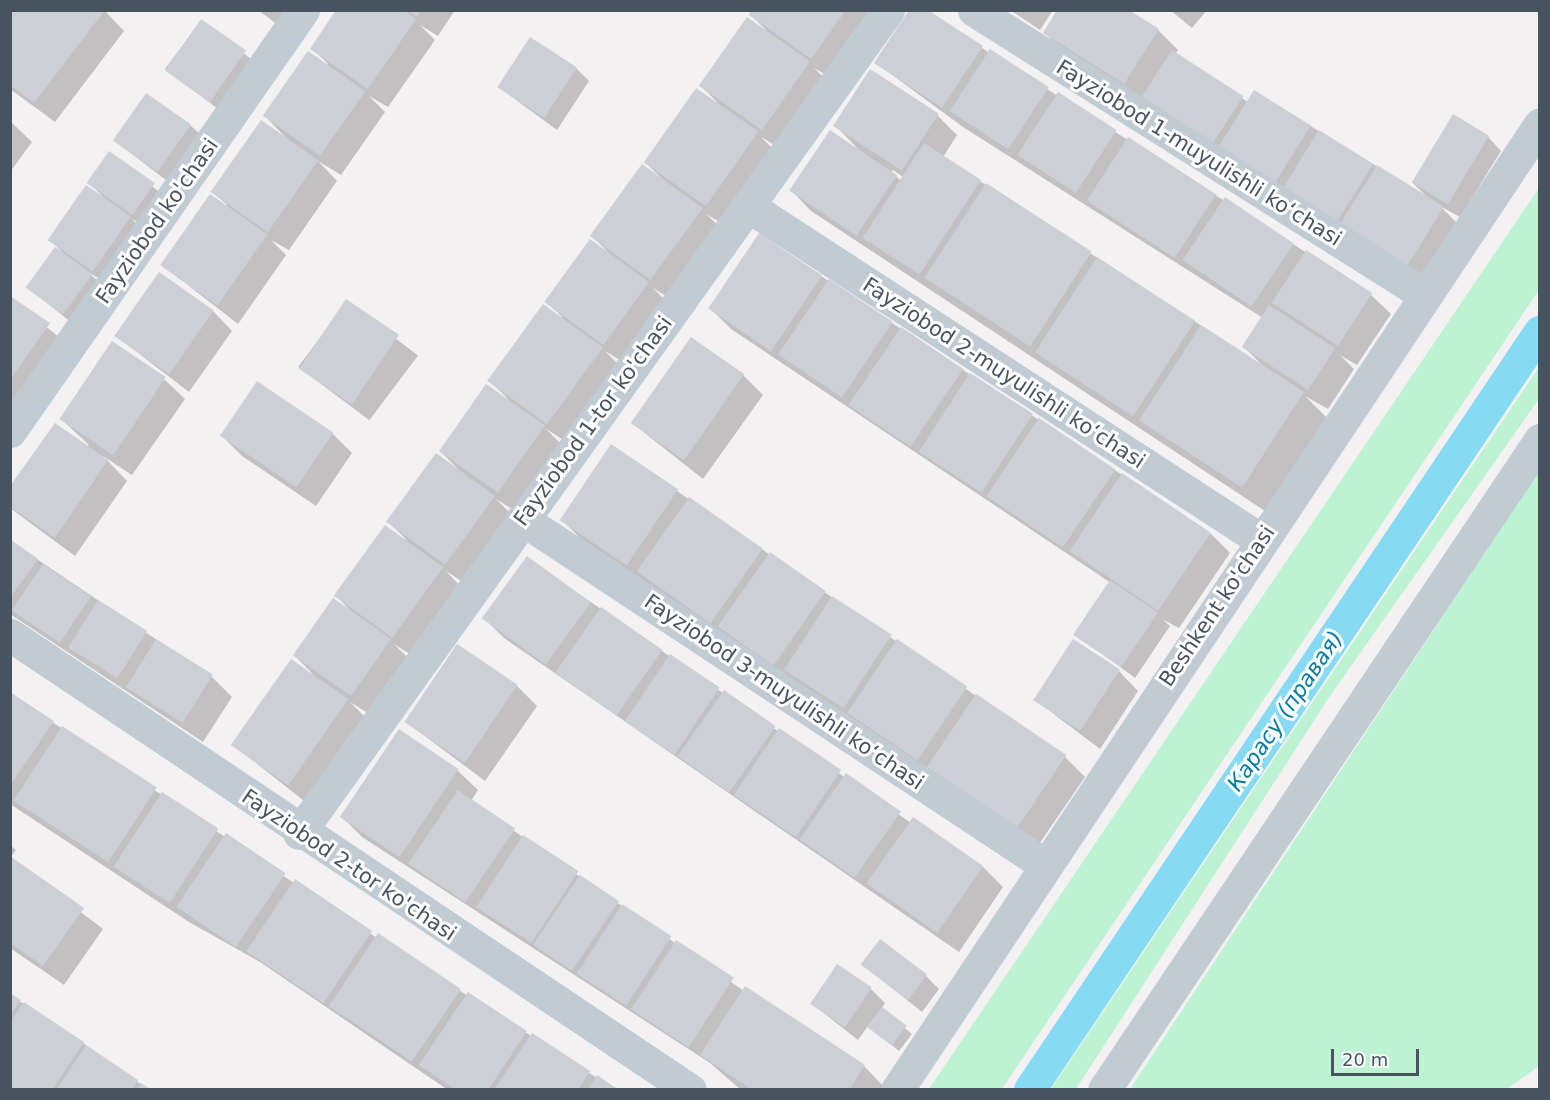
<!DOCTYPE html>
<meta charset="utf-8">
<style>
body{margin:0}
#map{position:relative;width:1550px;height:1100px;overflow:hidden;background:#f3f1f1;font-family:"DejaVu Sans",sans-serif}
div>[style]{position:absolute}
.green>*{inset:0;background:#bdf3d3}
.shadow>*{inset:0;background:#0003;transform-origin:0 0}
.canal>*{height:32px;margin:-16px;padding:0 16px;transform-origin:16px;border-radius:16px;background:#87daf3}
.building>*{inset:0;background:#cccfd6;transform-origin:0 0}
.minor>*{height:33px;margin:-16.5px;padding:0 16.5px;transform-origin:16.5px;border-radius:16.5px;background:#c0cbd3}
span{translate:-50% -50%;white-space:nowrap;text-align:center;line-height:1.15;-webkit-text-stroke:6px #fff;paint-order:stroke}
.street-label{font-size:21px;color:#475460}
.water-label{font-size:22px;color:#047c9f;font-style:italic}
.frame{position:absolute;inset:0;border:12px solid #475460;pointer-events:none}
.scale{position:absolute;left:1331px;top:1049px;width:88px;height:27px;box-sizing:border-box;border:3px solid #475460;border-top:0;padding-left:8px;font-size:18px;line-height:21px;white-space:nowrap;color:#475460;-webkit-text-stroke:4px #fff;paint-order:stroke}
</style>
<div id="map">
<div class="green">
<div style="clip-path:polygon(1539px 188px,1539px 290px,1002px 1089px,929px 1089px)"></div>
<div style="clip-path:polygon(1539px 367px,1539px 399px,1330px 696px,1076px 1089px,1051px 1089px)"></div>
<div style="clip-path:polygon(1539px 471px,1539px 1066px,1507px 1089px,1130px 1089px)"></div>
</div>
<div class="shadow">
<div style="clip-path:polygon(104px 10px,124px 31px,55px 122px,10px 89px,10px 12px)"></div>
<div style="clip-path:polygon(258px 10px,304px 10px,287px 32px)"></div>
<div style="clip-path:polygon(338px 10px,455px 10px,438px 36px,420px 25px,435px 40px,388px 107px,369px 96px,385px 112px,341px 175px,318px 161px,337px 181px,289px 250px,271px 240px,286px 255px,238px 324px,162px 265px,227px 205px,213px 192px,285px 137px,265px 116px,328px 64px,312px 48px)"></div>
<div style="clip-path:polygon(753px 10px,871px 10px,832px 78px,814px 68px,828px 82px,781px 149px,761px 137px,777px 153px,725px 225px,706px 214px,722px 229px,671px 299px,653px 288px,668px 303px,625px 363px,605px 351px,622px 368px,568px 443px,545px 428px,564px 447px,517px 512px,496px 499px,514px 517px,466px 584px,446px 571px,462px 588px,413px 656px,394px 644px,410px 660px,371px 715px,350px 702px,368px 720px,308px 804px,232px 744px,312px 673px,294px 655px,353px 614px,336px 595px,406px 539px,388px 522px,457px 468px,440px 451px,508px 399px,490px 381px,562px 317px,546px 301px,607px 251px,592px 236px,661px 178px,645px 162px,717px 102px,700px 85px,766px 30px,750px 14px)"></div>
<div style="clip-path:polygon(1010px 10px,1053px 10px,1040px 30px)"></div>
<div style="clip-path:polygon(1170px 10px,1207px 10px,1192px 28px)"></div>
<div style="left:201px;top:21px;width:73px;height:60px;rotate:37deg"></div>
<div style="clip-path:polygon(1158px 30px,1178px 50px,1175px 54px,1248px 102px,1255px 92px,1427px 197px,1412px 182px,1488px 137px,1501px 151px,1460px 217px,1440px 206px,1463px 229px,1427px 284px,1065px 53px,1045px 33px)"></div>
<div style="clip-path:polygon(evenodd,982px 48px,1293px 244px,1371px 295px,1391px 314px,1357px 365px,1340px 355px,1354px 369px,1328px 409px,1305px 396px,1329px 420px,1268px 513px,811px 211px,792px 191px,858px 149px,835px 125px,937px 115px,957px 135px,943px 157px,1263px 366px,1244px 347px,1263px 318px,963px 127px,876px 63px,982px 48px,893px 170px,903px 177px,901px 181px,892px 172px,893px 170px)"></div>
<div style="clip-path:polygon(576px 68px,589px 81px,557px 130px,500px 88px)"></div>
<div style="clip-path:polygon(10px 121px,32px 142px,10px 172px)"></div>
<div style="clip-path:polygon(190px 125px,204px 138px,171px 184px,115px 141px)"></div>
<div style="clip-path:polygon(110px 153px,167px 198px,146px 227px,132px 219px,144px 231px,107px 283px,88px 272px,105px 288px,77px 327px,28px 288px,64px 254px,50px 240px,104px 198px,88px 182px)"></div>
<div style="clip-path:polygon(821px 276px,1210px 533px,1230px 553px,1179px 628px,1162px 619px,1170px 626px,1135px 678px,1076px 634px,1111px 583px,731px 329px,711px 309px)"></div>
<div style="clip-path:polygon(10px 298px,69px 345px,25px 408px,10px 399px)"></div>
<div style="left:347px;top:302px;width:89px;height:81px;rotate:37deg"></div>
<div style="clip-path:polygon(213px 311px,232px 331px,189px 392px,116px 336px)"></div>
<div style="clip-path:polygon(743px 375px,763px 395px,703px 479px,632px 423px)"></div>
<div style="clip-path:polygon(165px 380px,185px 399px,132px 475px,103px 456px,127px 481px,75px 556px,10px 508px,10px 489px,89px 445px,60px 418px)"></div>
<div style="clip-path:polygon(332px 433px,352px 453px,316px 506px,242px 456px,222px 436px)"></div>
<div style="clip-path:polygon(677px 491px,1065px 757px,1085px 777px,1037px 847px,581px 539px,562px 520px)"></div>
<div style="clip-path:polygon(10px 541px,212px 677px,232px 697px,203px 742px,10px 614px)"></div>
<div style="clip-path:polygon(527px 558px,911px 823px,983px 867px,1003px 887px,959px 952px,504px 638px,484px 618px)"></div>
<div style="clip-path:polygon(1119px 671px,1138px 691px,1100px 749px,1034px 699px)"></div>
<div style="clip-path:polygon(517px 686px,537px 706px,485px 781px,406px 722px)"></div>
<div style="clip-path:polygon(10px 694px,377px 938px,616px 1090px,448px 1090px,260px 962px,189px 922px,10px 804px)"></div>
<div style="clip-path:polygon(399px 732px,458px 771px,478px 790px,471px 801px,744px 991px,864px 1066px,887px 1090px,741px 1090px,710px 1063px,362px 837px,342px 817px)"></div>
<div style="clip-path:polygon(10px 845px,16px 850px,10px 858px)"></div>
<div style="clip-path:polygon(10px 858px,103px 929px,64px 985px,10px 948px)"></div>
<div style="clip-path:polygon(862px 964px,926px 976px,939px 989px,922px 1012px)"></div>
<div style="clip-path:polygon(837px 966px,872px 990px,885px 1003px,881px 1009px,912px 1034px,899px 1051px,868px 1026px,858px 1040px,811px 1003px)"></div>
<div style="clip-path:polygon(10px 995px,83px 1043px,149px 1090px,10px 1090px)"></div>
</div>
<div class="canal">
<div style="left:1030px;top:1090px;width:914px;rotate:-56.07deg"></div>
</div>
<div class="building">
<div style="clip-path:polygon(10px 10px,105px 10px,34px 103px,10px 85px)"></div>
<div style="clip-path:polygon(336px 10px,403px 10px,416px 19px,368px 89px,310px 49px)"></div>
<div style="clip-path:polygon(408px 10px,422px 10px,417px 17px)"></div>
<div style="clip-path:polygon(751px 10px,846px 10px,811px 59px,749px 15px)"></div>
<div style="clip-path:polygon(909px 10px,928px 10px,983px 46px,942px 108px,874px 63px)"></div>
<div style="clip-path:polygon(1057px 10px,1129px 10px,1159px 29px,1124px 84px,1043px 33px)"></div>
<div style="left:747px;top:17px;width:77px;height:84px;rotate:35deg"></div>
<div style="left:201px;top:19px;width:55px;height:63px;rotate:35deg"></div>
<div style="left:530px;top:37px;width:56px;height:60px;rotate:33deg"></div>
<div style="left:990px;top:49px;width:70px;height:74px;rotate:33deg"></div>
<div style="left:1172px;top:50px;width:85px;height:58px;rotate:33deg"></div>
<div style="left:308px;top:51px;width:70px;height:79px;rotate:35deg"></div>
<div style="left:870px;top:69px;width:82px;height:68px;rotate:33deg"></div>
<div style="left:696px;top:88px;width:76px;height:91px;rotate:35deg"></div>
<div style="left:1254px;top:90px;width:67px;height:68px;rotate:32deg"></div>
<div style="left:1058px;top:92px;width:70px;height:75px;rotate:33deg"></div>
<div style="left:146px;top:93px;width:55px;height:58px;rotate:35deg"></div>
<div style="left:1453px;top:114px;width:42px;height:80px;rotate:31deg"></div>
<div style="left:261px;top:120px;width:70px;height:88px;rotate:35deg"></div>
<div style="left:830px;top:130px;width:81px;height:73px;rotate:34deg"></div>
<div style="left:1319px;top:130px;width:64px;height:68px;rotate:32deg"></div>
<div style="left:1128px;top:137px;width:105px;height:76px;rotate:33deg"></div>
<div style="left:924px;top:143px;width:68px;height:113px;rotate:33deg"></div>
<div style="left:109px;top:151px;width:56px;height:39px;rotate:35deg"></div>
<div style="left:642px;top:164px;width:75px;height:89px;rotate:36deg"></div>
<div style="left:1377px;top:165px;width:79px;height:70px;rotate:32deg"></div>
<div style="left:986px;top:183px;width:126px;height:113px;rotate:33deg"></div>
<div style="left:86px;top:185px;width:55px;height:67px;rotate:35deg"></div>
<div style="left:210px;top:194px;width:70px;height:87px;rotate:35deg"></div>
<div style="left:1225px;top:197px;width:83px;height:76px;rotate:34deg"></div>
<div style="left:759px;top:233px;width:76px;height:91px;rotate:34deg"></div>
<div style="left:590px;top:239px;width:73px;height:78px;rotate:36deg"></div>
<div style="left:55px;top:247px;width:46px;height:50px;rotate:36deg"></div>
<div style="left:1306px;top:250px;width:79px;height:63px;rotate:33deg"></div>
<div style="left:1097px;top:257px;width:117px;height:114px;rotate:33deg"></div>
<div style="left:159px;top:272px;width:67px;height:78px;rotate:35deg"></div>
<div style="left:829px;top:279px;width:77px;height:91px;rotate:34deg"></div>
<div style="clip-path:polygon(10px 296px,50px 323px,10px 380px)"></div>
<div style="left:346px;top:299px;width:64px;height:84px;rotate:34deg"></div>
<div style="left:543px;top:304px;width:74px;height:95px;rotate:36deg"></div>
<div style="left:1269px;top:305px;width:79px;height:50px;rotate:33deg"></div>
<div style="left:1201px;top:325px;width:123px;height:114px;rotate:33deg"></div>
<div style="left:901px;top:327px;width:75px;height:94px;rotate:34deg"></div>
<div style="left:691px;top:337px;width:65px;height:105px;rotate:35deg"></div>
<div style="left:112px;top:341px;width:65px;height:94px;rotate:34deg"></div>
<div style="left:970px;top:373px;width:75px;height:94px;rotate:33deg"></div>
<div style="left:257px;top:381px;width:92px;height:66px;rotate:34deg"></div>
<div style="left:486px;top:384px;width:72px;height:82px;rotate:35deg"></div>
<div style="left:1039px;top:418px;width:92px;height:94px;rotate:34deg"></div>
<div style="clip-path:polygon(55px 423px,108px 460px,55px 538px,10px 507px,10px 486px)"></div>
<div style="left:611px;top:444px;width:81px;height:92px;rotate:34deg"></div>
<div style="left:436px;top:453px;width:73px;height:85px;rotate:36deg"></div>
<div style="left:1122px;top:473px;width:107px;height:94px;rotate:34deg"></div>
<div style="left:689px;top:497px;width:90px;height:91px;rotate:35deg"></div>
<div style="left:385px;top:525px;width:72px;height:87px;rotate:36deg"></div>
<div style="clip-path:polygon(10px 539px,38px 559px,10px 598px)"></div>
<div style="left:770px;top:552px;width:68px;height:91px;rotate:35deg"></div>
<div style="left:527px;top:556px;width:79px;height:77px;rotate:36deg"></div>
<div style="left:43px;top:564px;width:58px;height:56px;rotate:34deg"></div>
<div style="left:1110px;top:580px;width:58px;height:66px;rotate:34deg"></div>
<div style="left:832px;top:596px;width:71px;height:88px;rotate:33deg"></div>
<div style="left:333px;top:598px;width:71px;height:70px;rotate:35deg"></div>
<div style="left:98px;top:600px;width:58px;height:56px;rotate:32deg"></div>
<div style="left:601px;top:607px;width:75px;height:80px;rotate:35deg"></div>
<div style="left:156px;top:639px;width:67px;height:57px;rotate:32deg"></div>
<div style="left:897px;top:639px;width:85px;height:89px;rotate:34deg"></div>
<div style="left:1073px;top:639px;width:56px;height:73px;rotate:33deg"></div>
<div style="left:457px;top:644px;width:73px;height:94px;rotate:34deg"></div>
<div style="left:670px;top:654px;width:60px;height:81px;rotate:34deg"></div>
<div style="left:291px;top:659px;width:70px;height:105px;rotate:35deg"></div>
<div style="left:724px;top:690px;width:63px;height:81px;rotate:35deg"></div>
<div style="clip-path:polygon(10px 692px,54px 721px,10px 786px)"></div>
<div style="left:976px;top:694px;width:109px;height:88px;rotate:34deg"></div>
<div style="left:62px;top:726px;width:113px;height:89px;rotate:33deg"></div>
<div style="left:779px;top:728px;width:75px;height:81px;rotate:34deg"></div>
<div style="left:399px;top:729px;width:72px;height:106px;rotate:34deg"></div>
<div style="left:846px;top:773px;width:67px;height:81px;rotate:35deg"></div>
<div style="left:458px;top:790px;width:69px;height:89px;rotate:34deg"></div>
<div style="left:162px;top:792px;width:67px;height:89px;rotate:33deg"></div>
<div style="left:913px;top:817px;width:86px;height:81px;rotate:35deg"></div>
<div style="left:226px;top:833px;width:72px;height:89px;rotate:34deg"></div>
<div style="left:523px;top:835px;width:66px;height:86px;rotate:33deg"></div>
<div style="clip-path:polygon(10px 856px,84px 908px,43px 966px,10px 943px)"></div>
<div style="left:580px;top:875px;width:47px;height:84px;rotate:34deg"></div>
<div style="left:295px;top:879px;width:93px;height:87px;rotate:34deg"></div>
<div style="left:622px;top:904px;width:59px;height:83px;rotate:33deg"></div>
<div style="left:378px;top:933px;width:100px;height:88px;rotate:34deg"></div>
<div style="left:880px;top:939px;width:59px;height:32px;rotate:37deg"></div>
<div style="left:676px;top:940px;width:69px;height:83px;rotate:33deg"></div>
<div style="left:837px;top:964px;width:42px;height:48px;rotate:34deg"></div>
<div style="clip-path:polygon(745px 986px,865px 1065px,849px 1090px,752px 1090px,700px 1055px)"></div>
<div style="clip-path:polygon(468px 992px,527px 1031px,488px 1090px,456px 1090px,419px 1065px)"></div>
<div style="clip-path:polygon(10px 993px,21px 1000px,10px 1015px)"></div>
<div style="clip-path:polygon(24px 1002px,84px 1042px,52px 1090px,10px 1090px,10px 1022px)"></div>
<div style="left:882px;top:1007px;width:31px;height:25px;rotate:37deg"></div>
<div style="clip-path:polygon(532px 1033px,590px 1071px,578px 1090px,494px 1090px)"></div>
<div style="clip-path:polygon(86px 1045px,138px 1080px,132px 1090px,56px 1090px)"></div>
<div style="clip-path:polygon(597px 1075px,619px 1090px,588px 1090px)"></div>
<div style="clip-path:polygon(141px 1083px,152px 1090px,137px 1090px)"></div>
</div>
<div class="minor">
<div style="left:974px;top:10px;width:534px;rotate:32.29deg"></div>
<div style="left:748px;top:206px;width:612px;rotate:33.07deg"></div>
<div style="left:10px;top:431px;width:513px;rotate:-55.16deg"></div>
<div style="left:522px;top:519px;width:627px;rotate:33.49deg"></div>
<div style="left:10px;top:635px;width:818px;rotate:33.79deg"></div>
<div style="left:299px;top:833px;width:1012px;rotate:-54.41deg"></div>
<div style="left:897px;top:1090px;width:1160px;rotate:-56.35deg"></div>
<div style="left:1104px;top:1090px;width:783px;rotate:-56.15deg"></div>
</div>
<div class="street-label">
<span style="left:1199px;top:153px;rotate:32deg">Fayziobod 1-muyulishli koʻchasi</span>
<span style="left:157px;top:221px;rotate:-55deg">Fayziobod ko'chasi</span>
<span style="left:1004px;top:373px;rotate:33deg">Fayziobod 2-muyulishli koʻchasi</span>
<span style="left:593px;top:421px;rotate:-54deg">Fayziobod 1-tor ko'chasi</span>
<span style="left:1217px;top:606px;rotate:-56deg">Beshkent ko'chasi</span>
<span style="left:784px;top:692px;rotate:34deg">Fayziobod 3-muyulishli koʻchasi</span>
<span style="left:349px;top:865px;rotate:34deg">Fayziobod 2-tor ko'chasi</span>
</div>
<div class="water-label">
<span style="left:1285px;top:711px;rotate:-56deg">Карасу (правая)</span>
</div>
<div class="frame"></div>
<div class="scale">20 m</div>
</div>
